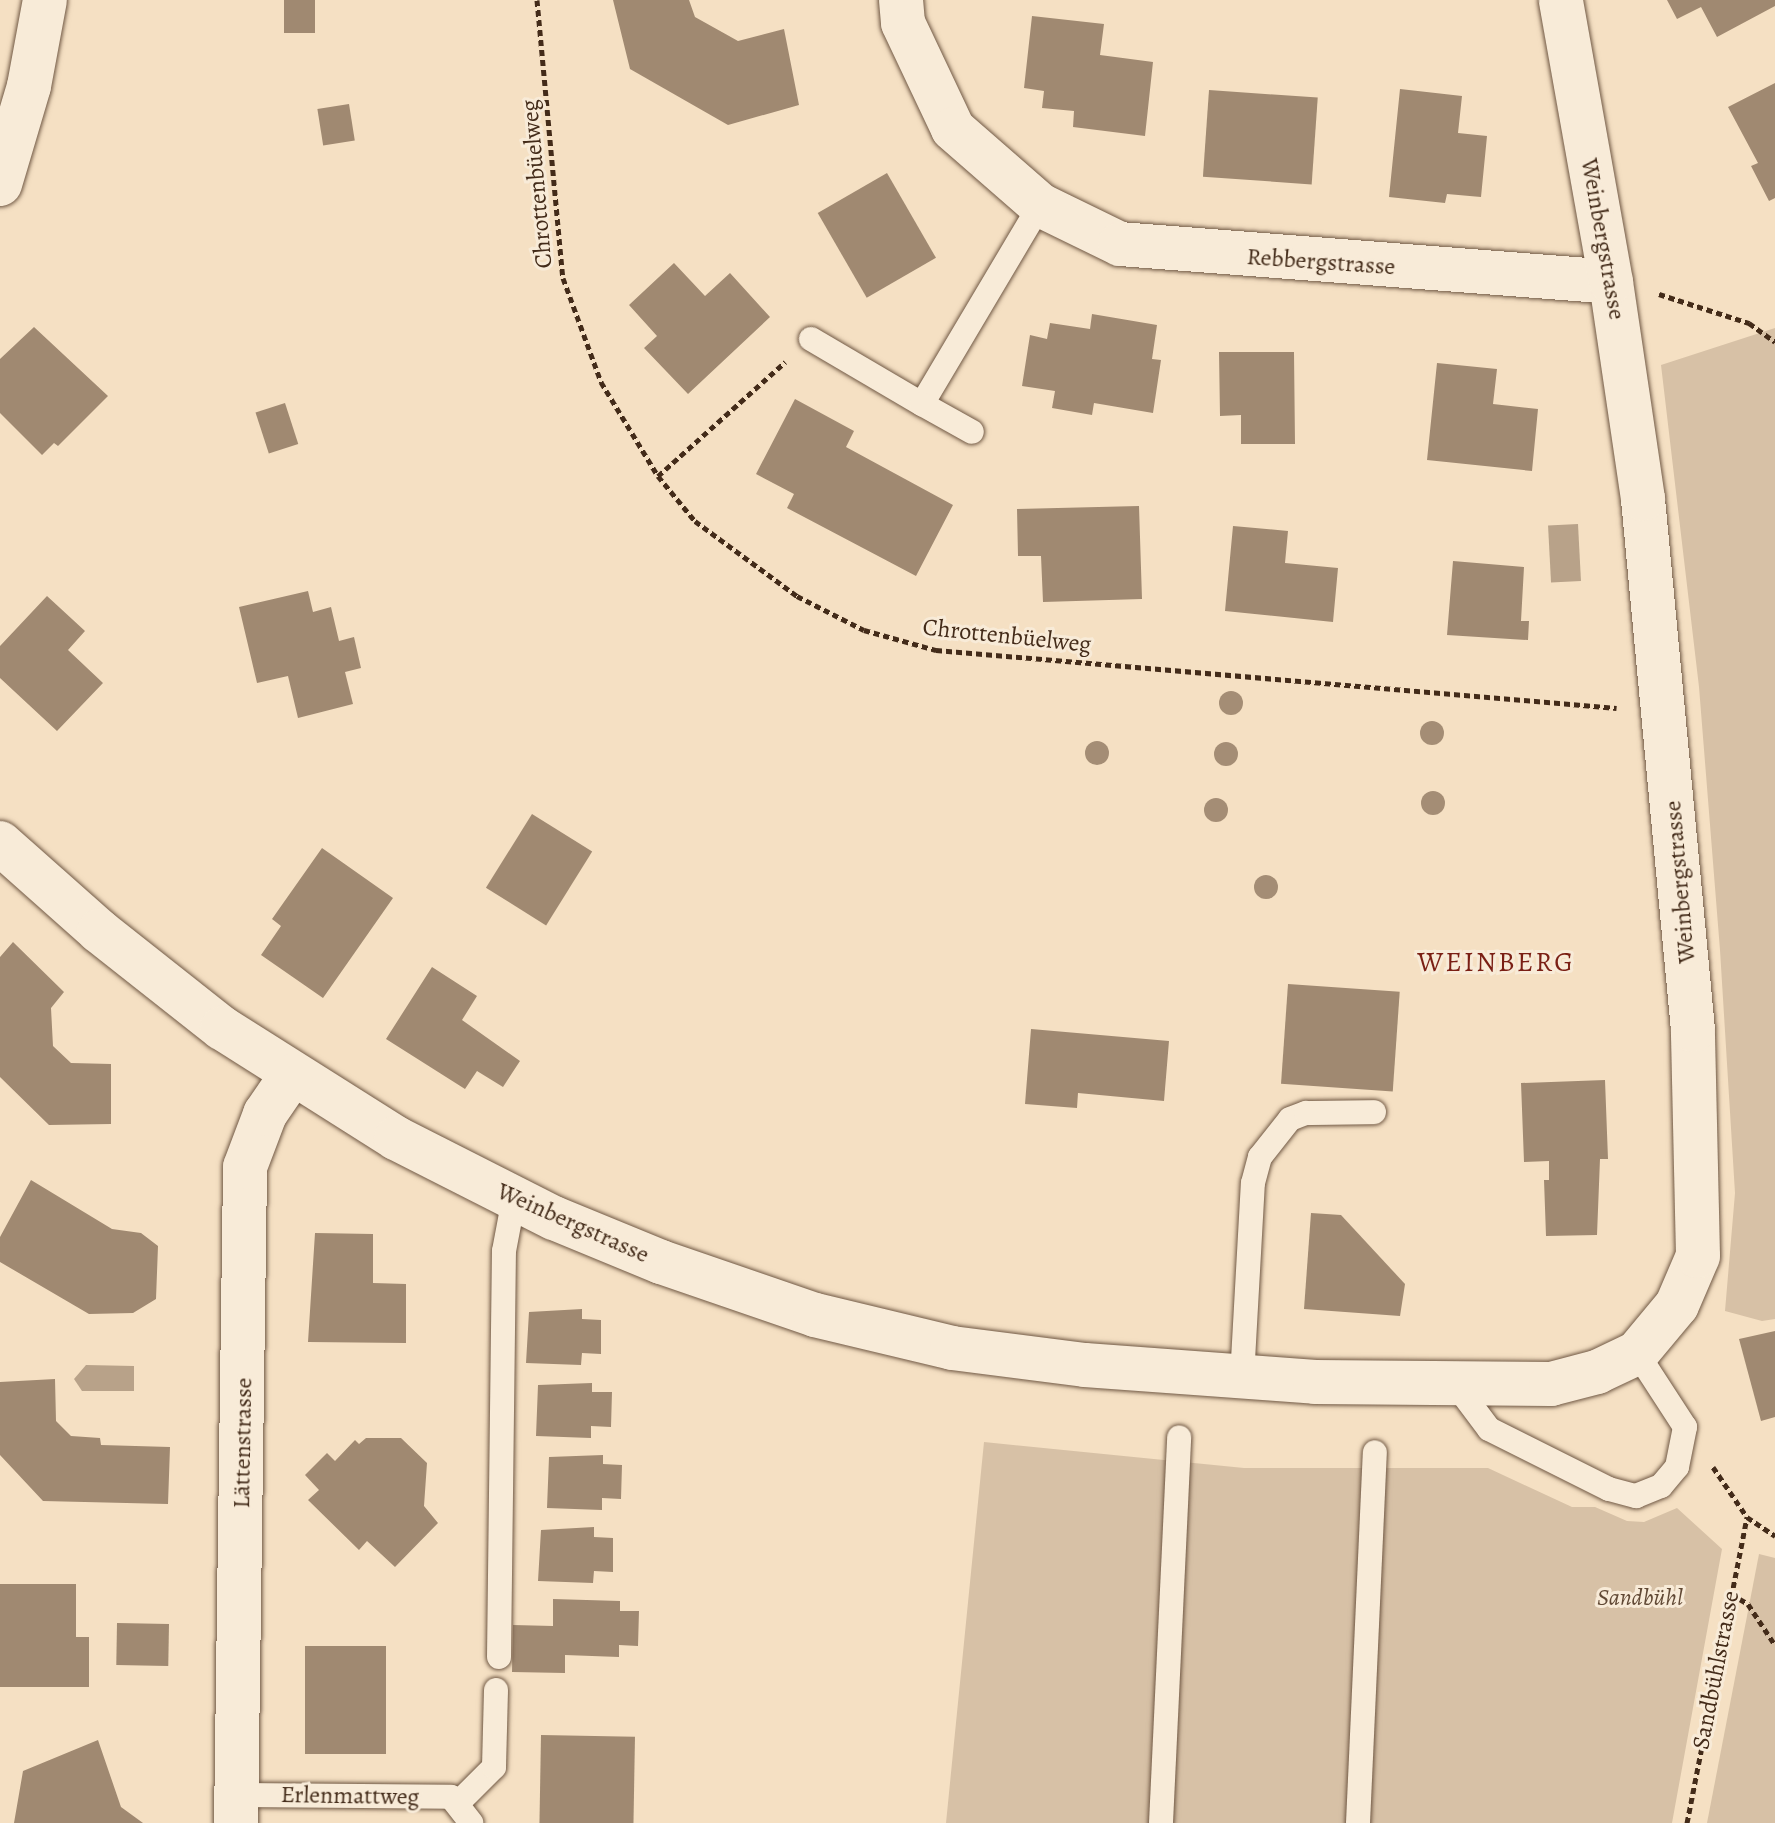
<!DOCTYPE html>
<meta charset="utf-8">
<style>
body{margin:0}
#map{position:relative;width:1775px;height:1823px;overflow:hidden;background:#f5e0c3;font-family:Alegreya,serif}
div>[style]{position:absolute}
.green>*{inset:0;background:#d7c1a6}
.water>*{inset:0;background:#b8a289;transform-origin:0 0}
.building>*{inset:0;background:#a08971;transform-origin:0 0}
.path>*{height:5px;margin-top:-2.5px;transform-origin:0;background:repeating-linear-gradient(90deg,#432b19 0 6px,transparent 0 10px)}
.roads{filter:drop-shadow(0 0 2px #705844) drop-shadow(0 0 2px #705844)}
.lane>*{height:24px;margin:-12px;padding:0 12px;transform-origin:12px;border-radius:12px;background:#f8ebd8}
.street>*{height:44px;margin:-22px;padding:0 22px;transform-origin:22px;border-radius:22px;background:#f8ebd8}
.trees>*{width:24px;height:24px;margin:-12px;border-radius:50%;background:#a48d75}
span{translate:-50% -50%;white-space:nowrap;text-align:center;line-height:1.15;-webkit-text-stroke:6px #f8ebd8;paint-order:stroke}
.street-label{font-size:24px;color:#432b19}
.park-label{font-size:24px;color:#614935;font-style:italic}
.quarter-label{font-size:28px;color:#7a1f14;letter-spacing:2px}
</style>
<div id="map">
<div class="green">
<div style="clip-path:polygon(1775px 328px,1775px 1319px,1762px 1321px,1725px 1311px,1735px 1193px,1720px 950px,1699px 687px,1661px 365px)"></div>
<div style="clip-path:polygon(984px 1442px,1244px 1468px,1488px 1468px,1572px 1507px,1595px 1507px,1627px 1521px,1644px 1522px,1677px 1508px,1722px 1549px,1672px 1823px,946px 1823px)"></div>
<div style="clip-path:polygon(1759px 1554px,1775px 1558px,1775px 1823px,1707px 1823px)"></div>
</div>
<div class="water">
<div style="left:1578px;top:524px;width:57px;height:30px;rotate:87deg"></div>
<div style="clip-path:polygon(86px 1365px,134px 1366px,134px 1391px,82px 1391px,74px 1379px)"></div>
</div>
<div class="building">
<div style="left:284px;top:0;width:31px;height:33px"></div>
<div style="clip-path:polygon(613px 0,689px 0,695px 17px,738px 41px,784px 29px,799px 105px,728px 125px,630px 69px)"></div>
<div style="clip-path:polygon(1667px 0,1775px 0,1775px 6px,1717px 37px,1701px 7px,1677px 19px)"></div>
<div style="clip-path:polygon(1032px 16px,1104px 24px,1100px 55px,1153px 62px,1145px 136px,1073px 127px,1074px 111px,1042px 108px,1044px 91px,1024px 88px)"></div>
<div style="clip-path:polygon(1775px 83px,1775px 198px,1769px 201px,1751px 166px,1758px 163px,1728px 107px)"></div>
<div style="clip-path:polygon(1400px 89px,1462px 96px,1458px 133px,1487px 136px,1481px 197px,1447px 194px,1445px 203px,1389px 197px)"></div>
<div style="left:1209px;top:90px;width:109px;height:87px;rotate:4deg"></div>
<div style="left:349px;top:104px;width:37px;height:32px;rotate:81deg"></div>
<div style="left:887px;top:173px;width:98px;height:80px;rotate:60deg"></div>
<div style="clip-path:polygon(674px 263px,705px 296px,730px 273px,770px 317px,688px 394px,644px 348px,657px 336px,629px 305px)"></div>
<div style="clip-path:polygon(1092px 314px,1157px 325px,1152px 359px,1161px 360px,1153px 413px,1094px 403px,1092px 415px,1052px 408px,1055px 391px,1022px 386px,1030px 335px,1047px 339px,1050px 323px,1090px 329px)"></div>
<div style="clip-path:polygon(34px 327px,108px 396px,58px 446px,54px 443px,42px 455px,0 413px,0 359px)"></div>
<div style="clip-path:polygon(1219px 352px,1294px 352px,1295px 444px,1241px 444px,1241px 415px,1220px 416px)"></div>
<div style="clip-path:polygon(1437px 363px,1497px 369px,1493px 404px,1538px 409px,1532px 471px,1427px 460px)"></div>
<div style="clip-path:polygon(795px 399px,854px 431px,846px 447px,953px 505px,916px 576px,787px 508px,794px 494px,756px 474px)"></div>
<div style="left:285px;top:403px;width:43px;height:31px;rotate:72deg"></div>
<div style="clip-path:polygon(1139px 506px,1142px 599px,1043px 602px,1041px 556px,1018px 556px,1017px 509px)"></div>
<div style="clip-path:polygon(1233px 526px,1288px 531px,1285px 563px,1338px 568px,1333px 622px,1225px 611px)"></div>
<div style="clip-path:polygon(1453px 561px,1524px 567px,1521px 621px,1529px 621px,1528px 640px,1447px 635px)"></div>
<div style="clip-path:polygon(308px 591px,313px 612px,331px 607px,339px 641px,354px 637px,361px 668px,345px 672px,353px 704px,298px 718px,288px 676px,257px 683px,239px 607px)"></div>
<div style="clip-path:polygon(47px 596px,85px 631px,68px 650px,103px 683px,57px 731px,0 678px,0 646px)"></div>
<div style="left:532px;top:814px;width:71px;height:87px;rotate:32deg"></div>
<div style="clip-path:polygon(322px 848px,393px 898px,323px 998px,261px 955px,281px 926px,272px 919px)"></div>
<div style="clip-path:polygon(13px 942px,64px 992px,51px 1008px,53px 1046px,71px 1063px,111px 1064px,111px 1124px,49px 1125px,0 1077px,0 957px)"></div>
<div style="clip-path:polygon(432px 967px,477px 996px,462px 1020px,520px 1061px,503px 1087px,477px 1071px,465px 1089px,386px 1039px)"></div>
<div style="left:1288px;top:984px;width:112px;height:100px;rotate:4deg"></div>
<div style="clip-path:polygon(1031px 1029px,1169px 1041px,1164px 1101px,1078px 1093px,1077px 1108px,1025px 1104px)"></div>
<div style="clip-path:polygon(1605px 1080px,1608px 1159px,1600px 1159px,1597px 1235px,1546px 1236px,1544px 1180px,1549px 1180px,1549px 1161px,1524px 1162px,1521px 1083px)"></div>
<div style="clip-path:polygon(31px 1180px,112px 1229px,141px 1233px,158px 1246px,156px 1299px,133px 1313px,89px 1314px,0 1262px,0 1237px)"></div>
<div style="clip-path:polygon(1311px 1213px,1341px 1215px,1405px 1284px,1400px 1316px,1304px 1309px)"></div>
<div style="clip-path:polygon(315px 1233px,373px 1234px,373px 1283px,406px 1284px,406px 1343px,308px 1342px)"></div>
<div style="clip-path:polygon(582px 1309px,582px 1319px,601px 1320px,601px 1354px,582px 1353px,581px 1365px,526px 1363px,529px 1312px)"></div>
<div style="clip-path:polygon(1775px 1331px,1775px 1417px,1761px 1421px,1739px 1339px)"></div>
<div style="clip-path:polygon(55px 1379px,56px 1421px,71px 1436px,100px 1438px,101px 1445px,170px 1447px,168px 1504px,43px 1501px,0 1455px,0 1382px)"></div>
<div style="clip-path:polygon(592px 1383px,592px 1392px,612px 1392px,611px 1427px,591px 1426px,591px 1438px,536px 1436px,538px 1385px)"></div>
<div style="clip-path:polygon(366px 1438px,401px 1438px,427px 1463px,424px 1506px,438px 1523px,395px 1567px,367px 1541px,359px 1550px,308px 1500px,319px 1490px,305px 1475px,327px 1453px,335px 1461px,355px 1440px,359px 1444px)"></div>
<div style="clip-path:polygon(603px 1455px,603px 1464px,622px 1465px,621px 1499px,602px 1498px,602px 1510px,547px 1508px,549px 1457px)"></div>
<div style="clip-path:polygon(594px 1527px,594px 1537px,613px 1538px,613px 1572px,594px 1571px,593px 1583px,538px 1581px,541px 1530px)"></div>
<div style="clip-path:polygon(0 1584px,76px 1584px,76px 1637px,89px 1637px,89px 1687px,0 1687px)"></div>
<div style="clip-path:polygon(553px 1599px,620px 1601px,620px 1611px,639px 1611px,638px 1646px,619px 1645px,619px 1657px,565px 1655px,565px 1673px,512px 1672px,513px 1625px,553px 1626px)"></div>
<div style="left:117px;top:1623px;width:52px;height:42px;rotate:1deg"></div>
<div style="left:305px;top:1646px;width:81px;height:108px"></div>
<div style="left:541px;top:1735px;width:94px;height:88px;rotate:1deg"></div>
<div style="clip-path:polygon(98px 1740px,121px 1807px,143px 1823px,14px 1823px,23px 1771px)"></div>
</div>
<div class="path">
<div style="left:537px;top:0;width:279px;rotate:84.7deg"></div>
<div style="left:563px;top:278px;width:111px;rotate:69.9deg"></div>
<div style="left:601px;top:382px;width:110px;rotate:58.8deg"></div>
<div style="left:658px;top:476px;width:58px;rotate:50.6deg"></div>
<div style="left:695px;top:521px;width:127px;rotate:36.3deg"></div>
<div style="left:797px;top:596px;width:75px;rotate:26.9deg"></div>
<div style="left:864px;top:630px;width:75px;rotate:15.5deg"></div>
<div style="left:936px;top:650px;width:683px;rotate:4.87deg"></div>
<div style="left:1659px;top:294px;width:95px;rotate:17.9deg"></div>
<div style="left:1749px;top:323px;width:32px;rotate:36deg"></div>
<div style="left:658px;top:476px;width:171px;rotate:-41.9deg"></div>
<div style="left:1713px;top:1467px;width:60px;rotate:55.8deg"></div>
<div style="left:1747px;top:1517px;width:34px;rotate:34deg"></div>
<div style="left:1731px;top:1594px;width:20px;rotate:30deg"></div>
<div style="left:1748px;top:1604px;width:49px;rotate:56.6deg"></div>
<div style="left:1687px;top:1823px;width:312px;rotate:-78.9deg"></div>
</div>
<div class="roads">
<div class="lane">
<div style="left:811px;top:339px;width:129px;rotate:30.4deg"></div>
<div style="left:922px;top:404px;width:231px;rotate:-59.3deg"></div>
<div style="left:922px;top:404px;width:57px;rotate:29.2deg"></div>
<div style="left:1242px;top:1378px;width:195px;rotate:-86.8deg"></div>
<div style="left:1253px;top:1183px;width:27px;rotate:-75deg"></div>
<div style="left:1260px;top:1157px;width:48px;rotate:-51.7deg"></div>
<div style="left:1290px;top:1119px;width:17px;rotate:-21deg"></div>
<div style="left:1306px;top:1113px;width:68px;rotate:-0.8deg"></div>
<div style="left:1456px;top:1385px;width:55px;rotate:53.1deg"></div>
<div style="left:1489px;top:1429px;width:134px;rotate:26.6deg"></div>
<div style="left:1609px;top:1489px;width:28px;rotate:15deg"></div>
<div style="left:1636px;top:1496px;width:27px;rotate:-22deg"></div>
<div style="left:1661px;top:1486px;width:25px;rotate:-50deg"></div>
<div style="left:1677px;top:1467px;width:41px;rotate:-78.7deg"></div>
<div style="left:1685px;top:1427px;width:88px;rotate:-123deg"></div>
<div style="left:499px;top:1657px;width:406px;rotate:-89.3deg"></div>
<div style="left:504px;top:1251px;width:54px;rotate:-79.3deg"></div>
<div style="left:240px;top:1795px;width:211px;rotate:0.5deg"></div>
<div style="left:451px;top:1797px;width:33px;rotate:52deg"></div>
<div style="left:458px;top:1803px;width:51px;rotate:-45deg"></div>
<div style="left:494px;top:1767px;width:77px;rotate:-88.5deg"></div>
<div style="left:1161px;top:1823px;width:386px;rotate:-87.3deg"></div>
<div style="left:1358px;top:1823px;width:371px;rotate:-87.4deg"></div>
</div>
<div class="street">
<div style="left:901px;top:0;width:23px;rotate:85deg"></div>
<div style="left:903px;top:23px;width:117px;rotate:64.7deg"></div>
<div style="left:953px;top:129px;width:116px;rotate:41.1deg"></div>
<div style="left:1040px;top:205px;width:89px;rotate:26deg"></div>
<div style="left:1120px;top:244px;width:492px;rotate:4.4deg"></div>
<div style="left:0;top:184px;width:102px;rotate:-73.5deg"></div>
<div style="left:29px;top:86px;width:87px;rotate:-79.5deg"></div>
<div style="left:0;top:843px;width:132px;rotate:41.6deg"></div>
<div style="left:99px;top:931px;width:157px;rotate:38.3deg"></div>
<div style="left:222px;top:1028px;width:206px;rotate:32.3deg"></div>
<div style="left:396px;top:1138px;width:177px;rotate:26.9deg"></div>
<div style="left:554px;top:1218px;width:116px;rotate:22.4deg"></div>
<div style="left:661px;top:1262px;width:163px;rotate:19deg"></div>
<div style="left:815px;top:1315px;width:141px;rotate:13.5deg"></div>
<div style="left:952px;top:1348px;width:134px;rotate:7.3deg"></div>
<div style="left:1085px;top:1365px;width:231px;rotate:4.2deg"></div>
<div style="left:1315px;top:1382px;width:236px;rotate:0.5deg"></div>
<div style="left:1551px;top:1384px;width:48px;rotate:-14.6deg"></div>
<div style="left:1597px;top:1372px;width:44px;rotate:-25.4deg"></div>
<div style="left:1637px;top:1353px;width:62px;rotate:-50.2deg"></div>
<div style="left:1677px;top:1305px;width:53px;rotate:-66.8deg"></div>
<div style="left:1698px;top:1256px;width:226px;rotate:-91.3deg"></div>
<div style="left:1693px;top:1030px;width:533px;rotate:-95.38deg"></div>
<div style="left:1643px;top:499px;width:219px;rotate:-98.4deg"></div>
<div style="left:1611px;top:282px;width:286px;rotate:-100.1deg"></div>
<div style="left:236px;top:1823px;width:656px;rotate:-89.21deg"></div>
<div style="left:245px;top:1167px;width:57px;rotate:-69.3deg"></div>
<div style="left:265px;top:1114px;width:46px;rotate:-55.6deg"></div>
</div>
</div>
<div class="trees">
<div style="left:1231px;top:703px"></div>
<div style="left:1432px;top:733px"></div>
<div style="left:1097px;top:753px"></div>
<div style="left:1226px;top:754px"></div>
<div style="left:1433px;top:803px"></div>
<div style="left:1216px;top:810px"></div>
<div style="left:1266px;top:887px"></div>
</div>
<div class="street-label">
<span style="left:537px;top:184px;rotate:-95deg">Chrottenbüelweg</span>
<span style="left:1603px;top:239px;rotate:80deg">Weinbergstrasse</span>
<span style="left:1321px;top:262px;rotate:4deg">Rebbergstrasse</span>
<span style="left:1007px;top:636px;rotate:6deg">Chrottenbüelweg</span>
<span style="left:1680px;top:882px;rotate:-95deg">Weinbergstrasse</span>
<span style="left:573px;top:1223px;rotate:24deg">Weinbergstrasse</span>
<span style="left:243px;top:1443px;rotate:-89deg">Lättenstrasse</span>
<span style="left:1716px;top:1670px;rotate:-79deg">Sandbühlstrasse</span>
<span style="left:350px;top:1796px;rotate:1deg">Erlenmattweg</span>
</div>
<div class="park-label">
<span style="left:1640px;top:1598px">Sandbühl</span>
</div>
<div class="quarter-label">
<span style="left:1496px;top:962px">WEINBERG</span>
</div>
</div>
